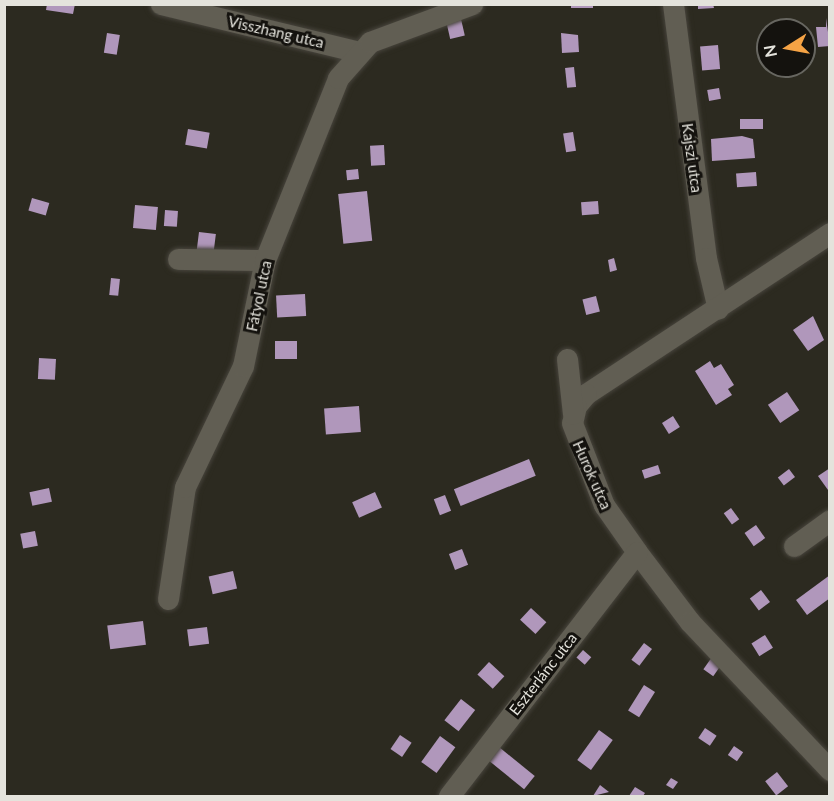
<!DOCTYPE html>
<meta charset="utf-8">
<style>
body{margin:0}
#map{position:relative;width:834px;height:801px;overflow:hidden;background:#2c2a20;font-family:Lato,sans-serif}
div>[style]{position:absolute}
.building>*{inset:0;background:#b097bb;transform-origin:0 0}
.roads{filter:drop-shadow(0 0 2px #47443c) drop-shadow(0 0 2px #47443c)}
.minor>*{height:21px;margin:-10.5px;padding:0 10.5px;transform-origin:10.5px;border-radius:10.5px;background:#615e53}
span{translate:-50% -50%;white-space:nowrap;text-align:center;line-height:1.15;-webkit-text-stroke:6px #14120e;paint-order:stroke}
.street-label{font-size:15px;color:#e4e3dc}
.frame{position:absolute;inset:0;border:6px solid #e4e3dc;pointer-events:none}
.north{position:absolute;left:756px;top:18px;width:60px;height:60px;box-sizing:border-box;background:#14120e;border:2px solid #676660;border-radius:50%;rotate:259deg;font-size:16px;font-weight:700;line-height:24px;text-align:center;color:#e4e3dc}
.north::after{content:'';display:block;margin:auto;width:21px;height:27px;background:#f5a345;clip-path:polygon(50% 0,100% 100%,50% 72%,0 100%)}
</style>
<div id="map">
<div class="building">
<div style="clip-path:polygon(47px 4px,75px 4px,73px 14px,46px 10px)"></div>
<div style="clip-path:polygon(698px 4px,713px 4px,714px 8px,698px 9px)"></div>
<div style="left:571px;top:5px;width:22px;height:3px"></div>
<div style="clip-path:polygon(826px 18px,830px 46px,818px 47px,816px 27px,826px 27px)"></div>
<div style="left:461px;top:19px;width:17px;height:15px;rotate:77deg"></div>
<div style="left:107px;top:33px;width:13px;height:20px;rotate:9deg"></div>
<div style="clip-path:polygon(561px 33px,578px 35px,579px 52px,562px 53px)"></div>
<div style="left:718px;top:45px;width:24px;height:18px;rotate:85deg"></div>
<div style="left:574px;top:67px;width:20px;height:9px;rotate:84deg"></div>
<div style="left:719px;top:88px;width:11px;height:12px;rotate:80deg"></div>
<div style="left:763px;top:119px;width:10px;height:23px;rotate:90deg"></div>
<div style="left:188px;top:129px;width:22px;height:16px;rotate:10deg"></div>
<div style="left:573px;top:132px;width:19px;height:10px;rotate:81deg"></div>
<div style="clip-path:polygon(742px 136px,753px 139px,755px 158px,712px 161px,711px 139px)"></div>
<div style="left:384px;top:145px;width:20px;height:14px;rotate:87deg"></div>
<div style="left:358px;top:169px;width:10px;height:12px;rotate:84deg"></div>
<div style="left:756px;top:172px;width:14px;height:20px;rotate:86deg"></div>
<div style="left:367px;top:191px;width:50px;height:29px;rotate:84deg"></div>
<div style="left:32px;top:198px;width:18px;height:13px;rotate:16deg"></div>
<div style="left:598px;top:201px;width:13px;height:17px;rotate:86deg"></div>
<div style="left:135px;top:205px;width:23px;height:23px;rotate:5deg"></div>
<div style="left:165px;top:210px;width:13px;height:16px;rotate:4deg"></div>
<div style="left:199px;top:232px;width:17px;height:19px;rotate:7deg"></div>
<div style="clip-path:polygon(614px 258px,617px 270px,610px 272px,608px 260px)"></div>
<div style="left:111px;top:278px;width:9px;height:17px;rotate:6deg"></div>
<div style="left:305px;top:294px;width:22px;height:29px;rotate:87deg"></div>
<div style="left:596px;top:296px;width:16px;height:14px;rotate:76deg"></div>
<div style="clip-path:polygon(813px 316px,824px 340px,808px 351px,793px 330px)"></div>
<div style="left:275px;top:341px;width:22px;height:18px"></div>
<div style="left:39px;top:358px;width:17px;height:21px;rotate:3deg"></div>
<div style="clip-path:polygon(710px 361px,714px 368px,721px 364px,734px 385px,728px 389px,732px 395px,716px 405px,695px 371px)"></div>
<div style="left:787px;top:392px;width:22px;height:23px;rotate:56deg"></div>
<div style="left:359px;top:406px;width:26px;height:35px;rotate:86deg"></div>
<div style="left:673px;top:416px;width:13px;height:13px;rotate:58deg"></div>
<div style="left:529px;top:459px;width:18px;height:81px;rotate:68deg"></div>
<div style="left:658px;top:465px;width:9px;height:17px;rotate:72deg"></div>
<div style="clip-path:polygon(830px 468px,830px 489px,828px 490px,818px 476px)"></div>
<div style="left:789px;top:469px;width:10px;height:14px;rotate:53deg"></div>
<div style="left:49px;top:488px;width:14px;height:20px;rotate:78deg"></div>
<div style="left:375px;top:492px;width:17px;height:25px;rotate:66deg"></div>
<div style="left:445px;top:495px;width:17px;height:12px;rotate:69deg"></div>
<div style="left:731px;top:508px;width:14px;height:9px;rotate:54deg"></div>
<div style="left:756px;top:525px;width:16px;height:14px;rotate:55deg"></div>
<div style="left:35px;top:531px;width:15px;height:15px;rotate:79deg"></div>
<div style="left:462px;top:549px;width:17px;height:14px;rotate:69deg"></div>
<div style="left:233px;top:571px;width:18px;height:25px;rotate:77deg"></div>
<div style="clip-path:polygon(830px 575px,830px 598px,807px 615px,796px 600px)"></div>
<div style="left:761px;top:590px;width:15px;height:14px;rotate:53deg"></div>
<div style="left:531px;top:608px;width:21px;height:16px;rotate:43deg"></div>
<div style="left:143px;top:621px;width:24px;height:36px;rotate:83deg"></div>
<div style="left:207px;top:627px;width:17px;height:20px;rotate:83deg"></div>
<div style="left:765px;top:635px;width:15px;height:16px;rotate:58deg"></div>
<div style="left:644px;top:643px;width:10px;height:21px;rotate:37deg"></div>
<div style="left:583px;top:650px;width:11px;height:10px;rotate:41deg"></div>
<div style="left:712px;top:657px;width:12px;height:15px;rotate:35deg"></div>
<div style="left:489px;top:662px;width:21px;height:17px;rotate:43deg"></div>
<div style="left:644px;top:685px;width:13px;height:30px;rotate:32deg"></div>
<div style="left:461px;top:699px;width:18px;height:27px;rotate:38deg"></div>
<div style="left:705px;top:728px;width:14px;height:12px;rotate:34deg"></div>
<div style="left:599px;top:730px;width:17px;height:37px;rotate:36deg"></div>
<div style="left:400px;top:735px;width:14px;height:17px;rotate:34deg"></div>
<div style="left:440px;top:736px;width:19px;height:32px;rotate:36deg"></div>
<div style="left:734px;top:746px;width:11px;height:11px;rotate:34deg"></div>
<div style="left:499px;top:747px;width:46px;height:17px;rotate:39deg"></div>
<div style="left:777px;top:772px;width:18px;height:15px;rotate:52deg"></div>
<div style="clip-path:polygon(671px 778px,678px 782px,673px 789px,666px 785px)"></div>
<div style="clip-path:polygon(600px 785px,609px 792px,593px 796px)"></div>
<div style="clip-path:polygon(635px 787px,645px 793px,643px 796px,629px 796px)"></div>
</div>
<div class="roads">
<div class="minor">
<div style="left:161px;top:4px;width:201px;rotate:13.6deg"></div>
<div style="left:673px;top:4px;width:256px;rotate:82.6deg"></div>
<div style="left:706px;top:258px;width:52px;rotate:76.8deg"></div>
<div style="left:830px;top:233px;width:292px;rotate:146.6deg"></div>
<div style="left:586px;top:394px;width:16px;rotate:130deg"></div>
<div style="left:576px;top:406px;width:17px;rotate:103deg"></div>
<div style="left:572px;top:423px;width:88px;rotate:68.7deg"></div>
<div style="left:604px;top:505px;width:57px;rotate:54.9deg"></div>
<div style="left:637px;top:552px;width:88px;rotate:52.9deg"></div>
<div style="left:690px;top:622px;width:204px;rotate:46.6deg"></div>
<div style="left:178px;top:259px;width:87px;rotate:0.7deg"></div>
<div style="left:567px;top:359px;width:55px;rotate:83.8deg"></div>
<div style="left:794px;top:546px;width:44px;rotate:-35.8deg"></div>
<div style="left:168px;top:599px;width:113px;rotate:-81.4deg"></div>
<div style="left:185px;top:487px;width:134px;rotate:-64.4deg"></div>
<div style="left:243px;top:366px;width:108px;rotate:-78.3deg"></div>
<div style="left:265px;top:260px;width:196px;rotate:-68.1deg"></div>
<div style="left:338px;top:78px;width:48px;rotate:-48.4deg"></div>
<div style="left:370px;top:42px;width:109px;rotate:-20.4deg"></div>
<div style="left:449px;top:796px;width:308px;rotate:-52.4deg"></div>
</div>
</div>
<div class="street-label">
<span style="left:276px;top:32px;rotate:13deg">Visszhang utca</span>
<span style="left:692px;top:158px;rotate:82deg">Kajszi utca</span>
<span style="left:259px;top:296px;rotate:-78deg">Fátyol utca</span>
<span style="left:592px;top:475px;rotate:66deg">Hurok utca</span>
<span style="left:543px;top:674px;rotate:-52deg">Eszterlánc utca</span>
</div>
<div class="frame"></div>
<div class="north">N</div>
</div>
